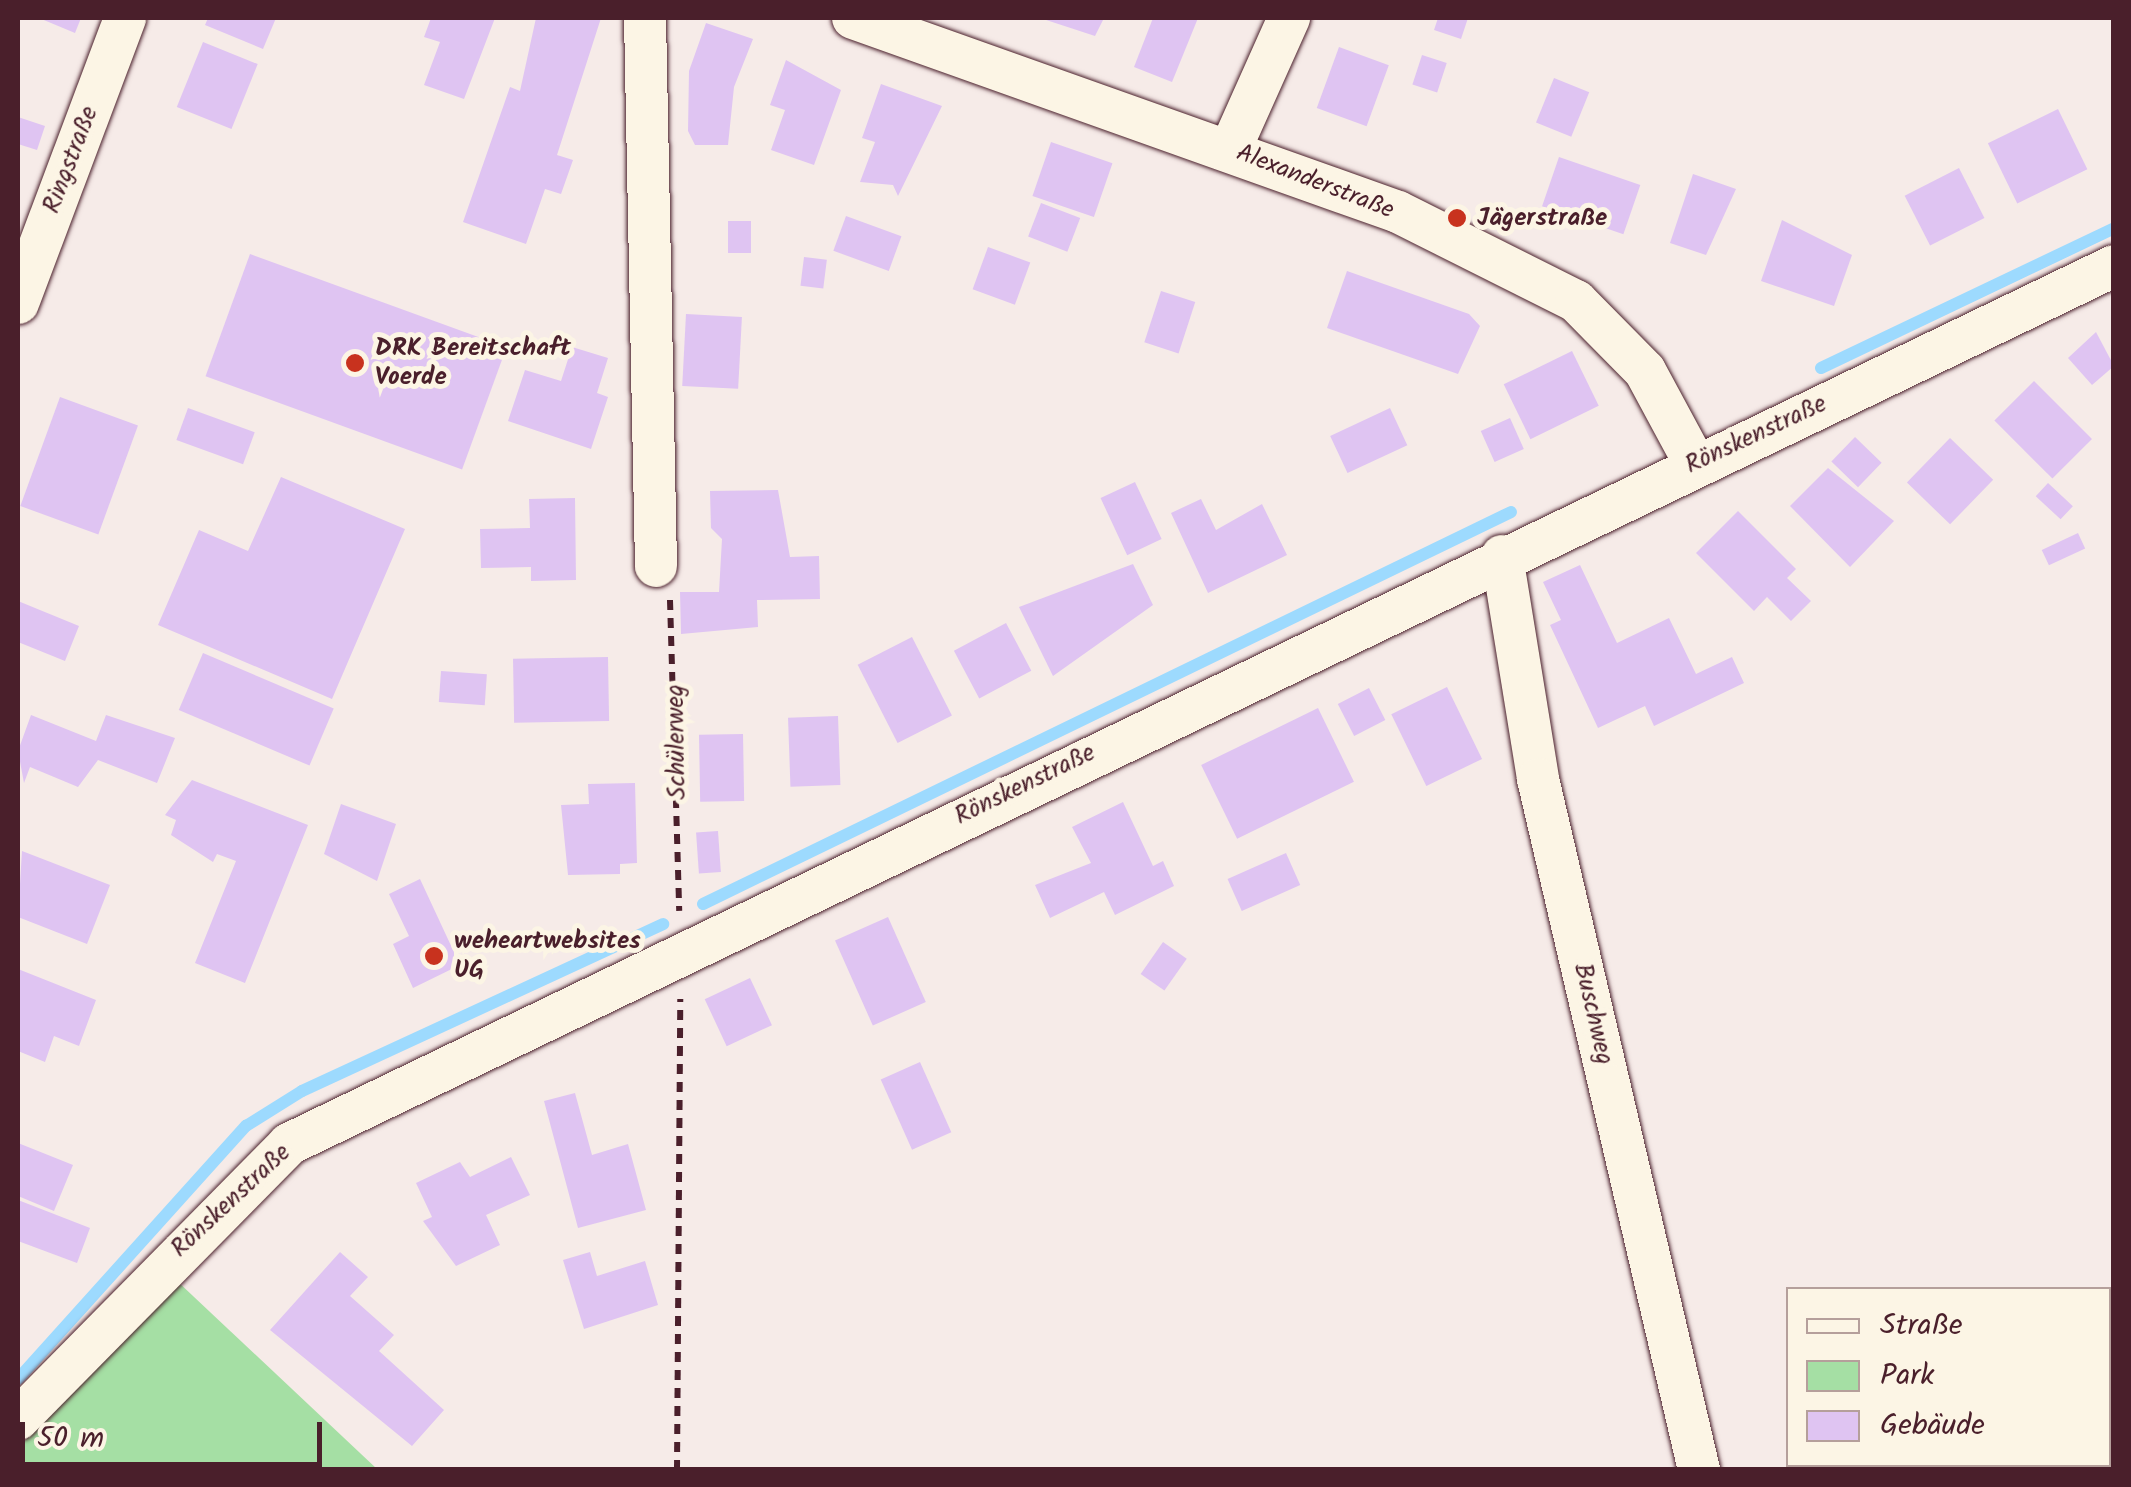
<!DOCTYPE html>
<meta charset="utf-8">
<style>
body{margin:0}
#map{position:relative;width:2131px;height:1487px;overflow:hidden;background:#f6ebe8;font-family:Kalam,sans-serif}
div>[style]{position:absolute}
.green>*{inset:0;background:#a5dfa4}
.stream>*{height:12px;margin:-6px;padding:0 6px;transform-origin:6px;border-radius:6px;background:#9ddafe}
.building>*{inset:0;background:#dfc4f2;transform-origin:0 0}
.path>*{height:6px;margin-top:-3px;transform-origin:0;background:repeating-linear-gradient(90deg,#4a1f2b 0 10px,transparent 0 18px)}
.roads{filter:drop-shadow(0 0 2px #4a1f2b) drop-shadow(0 0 2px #4a1f2b)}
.street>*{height:42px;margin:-21px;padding:0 21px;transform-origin:21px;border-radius:21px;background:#fcf5e5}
.dots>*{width:28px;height:28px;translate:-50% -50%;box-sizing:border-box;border:5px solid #fcf5e5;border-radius:50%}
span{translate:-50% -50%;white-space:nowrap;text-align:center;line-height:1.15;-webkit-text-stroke:10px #fcf5e5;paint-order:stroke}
.street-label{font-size:25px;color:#4a1f2b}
.poi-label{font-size:25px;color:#4a1f2b;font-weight:700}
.left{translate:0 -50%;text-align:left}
.frame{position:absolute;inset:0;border:20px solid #4a1f2b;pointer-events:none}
.legend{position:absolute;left:1786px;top:1287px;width:325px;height:180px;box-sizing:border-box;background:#fcf5e5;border:2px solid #b59f9b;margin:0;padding:12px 18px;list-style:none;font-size:30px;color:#4a1f2b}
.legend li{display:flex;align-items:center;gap:20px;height:50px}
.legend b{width:50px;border:2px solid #b59f9b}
.scale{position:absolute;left:20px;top:1422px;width:302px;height:45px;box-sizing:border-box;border:5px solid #4a1f2b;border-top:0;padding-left:12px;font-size:30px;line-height:35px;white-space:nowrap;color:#4a1f2b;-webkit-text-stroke:8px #fcf5e5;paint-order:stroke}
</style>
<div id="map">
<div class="green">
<div style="clip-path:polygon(176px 1280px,377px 1469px,18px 1469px,18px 1448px)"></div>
</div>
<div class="stream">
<div style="left:1821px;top:368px;width:325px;rotate:-25.5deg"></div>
<div style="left:703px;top:904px;width:898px;rotate:-25.88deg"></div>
<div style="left:18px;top:1379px;width:341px;rotate:-48deg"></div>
<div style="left:246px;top:1126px;width:66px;rotate:-32deg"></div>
<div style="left:302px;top:1091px;width:398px;rotate:-24.8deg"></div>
</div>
<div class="building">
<div style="clip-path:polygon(39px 18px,81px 18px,75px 33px)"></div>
<div style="clip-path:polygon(208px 18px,276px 18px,263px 49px,205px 25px)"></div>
<div style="clip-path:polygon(431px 18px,495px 18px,464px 99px,424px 85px,440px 42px,424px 37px)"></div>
<div style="clip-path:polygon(536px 18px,601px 18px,557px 155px,573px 160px,561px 194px,545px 189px,526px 244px,463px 222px,510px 87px,520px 91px)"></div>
<div style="clip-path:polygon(1040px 18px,1104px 18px,1095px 36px)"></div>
<div style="clip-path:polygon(1153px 18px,1198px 18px,1172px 82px,1134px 67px)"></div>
<div style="clip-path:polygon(1438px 18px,1468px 18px,1461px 39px,1434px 30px)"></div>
<div style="clip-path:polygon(706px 23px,753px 39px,734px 87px,728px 145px,695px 145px,688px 131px,689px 71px)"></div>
<div style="left:203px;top:42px;width:59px;height:70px;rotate:22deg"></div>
<div style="left:1339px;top:47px;width:53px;height:65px;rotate:20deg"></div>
<div style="left:1422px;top:55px;width:26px;height:31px;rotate:18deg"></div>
<div style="clip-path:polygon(786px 60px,841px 90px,814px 165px,771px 150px,785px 110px,770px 105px)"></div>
<div style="left:1554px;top:78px;width:38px;height:48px;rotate:22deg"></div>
<div style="clip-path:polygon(881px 84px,942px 106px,898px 196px,893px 185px,860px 182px,875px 142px,862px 138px)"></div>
<div style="left:2058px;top:109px;width:67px;height:78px;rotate:64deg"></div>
<div style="clip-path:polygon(18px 117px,45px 126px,37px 150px,18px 144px)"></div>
<div style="left:1051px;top:142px;width:65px;height:57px;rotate:19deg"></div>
<div style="left:1559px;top:157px;width:86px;height:52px;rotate:19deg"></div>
<div style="left:1959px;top:168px;width:56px;height:61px;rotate:63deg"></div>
<div style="clip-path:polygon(1693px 174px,1736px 189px,1706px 255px,1670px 243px)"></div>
<div style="left:1041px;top:203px;width:42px;height:36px;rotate:21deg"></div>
<div style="left:846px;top:216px;width:59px;height:37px;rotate:20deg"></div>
<div style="clip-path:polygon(1782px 220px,1852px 255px,1834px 306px,1761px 281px)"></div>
<div style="left:751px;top:221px;width:32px;height:23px;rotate:90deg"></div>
<div style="left:988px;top:247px;width:45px;height:45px;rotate:20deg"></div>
<div style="left:250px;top:254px;width:273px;height:130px;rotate:20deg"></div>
<div style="left:804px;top:257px;width:23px;height:29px;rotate:7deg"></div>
<div style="clip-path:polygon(1347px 271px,1469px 314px,1480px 326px,1458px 374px,1327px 328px)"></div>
<div style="left:1161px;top:291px;width:36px;height:54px;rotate:18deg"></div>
<div style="left:686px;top:314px;width:56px;height:72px;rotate:3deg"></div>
<div style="clip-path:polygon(2096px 332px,2114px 366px,2092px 385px,2068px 358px)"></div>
<div style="clip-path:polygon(572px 347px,608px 358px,597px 393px,608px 397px,591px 449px,508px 421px,525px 370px,561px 381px)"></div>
<div style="left:1572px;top:351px;width:61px;height:76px;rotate:64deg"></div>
<div style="left:2034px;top:381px;width:82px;height:56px;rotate:45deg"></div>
<div style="left:60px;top:397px;width:83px;height:116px;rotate:20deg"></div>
<div style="left:188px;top:408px;width:71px;height:34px;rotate:20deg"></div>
<div style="left:1390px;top:408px;width:41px;height:66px;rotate:65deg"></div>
<div style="left:1510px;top:418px;width:34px;height:32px;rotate:66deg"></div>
<div style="left:1855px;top:437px;width:37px;height:34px;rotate:44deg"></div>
<div style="left:1950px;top:438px;width:60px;height:62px;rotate:44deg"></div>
<div style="clip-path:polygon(1828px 468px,1894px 521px,1850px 567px,1790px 506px)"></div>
<div style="clip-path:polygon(281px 477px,405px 529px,332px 699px,158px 625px,199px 530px,248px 551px)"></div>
<div style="left:1135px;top:482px;width:63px;height:38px;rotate:65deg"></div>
<div style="left:2048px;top:483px;width:34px;height:18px;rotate:43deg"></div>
<div style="clip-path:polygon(778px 490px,790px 557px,819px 556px,820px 599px,757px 600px,758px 627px,681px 634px,680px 592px,719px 592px,722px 539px,711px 528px,710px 491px)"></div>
<div style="clip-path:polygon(575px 498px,576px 580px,531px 581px,531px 567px,481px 568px,480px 529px,530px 528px,529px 499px)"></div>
<div style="clip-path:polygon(1201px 499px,1216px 530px,1262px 504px,1287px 555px,1208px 593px,1171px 513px)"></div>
<div style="clip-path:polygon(1738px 511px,1796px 569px,1787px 578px,1811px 601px,1791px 621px,1767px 597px,1754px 611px,1696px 553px)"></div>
<div style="left:2078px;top:533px;width:17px;height:40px;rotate:65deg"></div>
<div style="clip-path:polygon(1133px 564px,1153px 605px,1053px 676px,1019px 607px)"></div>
<div style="clip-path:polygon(1580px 565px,1617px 643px,1669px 618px,1696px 674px,1732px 657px,1744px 683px,1654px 726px,1645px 706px,1598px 728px,1550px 625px,1561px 620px,1543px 582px)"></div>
<div style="clip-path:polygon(18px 601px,79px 626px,65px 661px,18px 642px)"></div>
<div style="left:1006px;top:623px;width:54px;height:59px;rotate:62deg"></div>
<div style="left:912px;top:637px;width:88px;height:61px;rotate:63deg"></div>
<div style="left:203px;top:653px;width:142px;height:62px;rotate:23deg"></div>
<div style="left:608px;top:657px;width:64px;height:95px;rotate:89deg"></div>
<div style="left:441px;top:671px;width:46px;height:31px;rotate:4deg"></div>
<div style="left:1447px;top:687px;width:80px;height:62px;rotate:64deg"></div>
<div style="left:1369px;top:688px;width:36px;height:35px;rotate:63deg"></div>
<div style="left:1318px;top:708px;width:82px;height:130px;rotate:64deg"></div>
<div style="clip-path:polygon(31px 715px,96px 741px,106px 715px,175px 738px,157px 783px,98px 760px,78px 787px,30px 767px,24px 783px,18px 751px)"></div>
<div style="left:838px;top:716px;width:69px;height:50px;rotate:88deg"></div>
<div style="left:743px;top:734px;width:67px;height:44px;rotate:89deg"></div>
<div style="clip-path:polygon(192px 780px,308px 825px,245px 983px,195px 963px,236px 861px,217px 854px,213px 862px,171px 835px,176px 820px,165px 815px)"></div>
<div style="clip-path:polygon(635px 783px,637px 863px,620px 864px,620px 874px,568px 875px,561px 805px,589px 804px,588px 784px)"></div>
<div style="clip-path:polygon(1123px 802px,1153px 866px,1163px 861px,1174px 886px,1115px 915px,1104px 892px,1050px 918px,1035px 885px,1091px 863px,1072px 827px)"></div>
<div style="clip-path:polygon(341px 804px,396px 824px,377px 881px,324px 854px)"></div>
<div style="left:718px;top:831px;width:41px;height:22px;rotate:86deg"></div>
<div style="clip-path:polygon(22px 851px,110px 885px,87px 944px,18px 917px)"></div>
<div style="left:1286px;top:853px;width:35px;height:64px;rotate:66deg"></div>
<div style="clip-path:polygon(420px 879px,460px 965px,413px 988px,393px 944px,409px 936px,389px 894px)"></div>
<div style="left:888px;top:917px;width:93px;height:58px;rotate:66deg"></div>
<div style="left:1163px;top:942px;width:29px;height:39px;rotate:35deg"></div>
<div style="clip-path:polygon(18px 969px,96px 1000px,79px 1046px,54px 1036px,45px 1062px,18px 1051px)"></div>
<div style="left:750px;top:978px;width:52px;height:50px;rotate:65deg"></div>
<div style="left:920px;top:1062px;width:77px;height:43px;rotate:66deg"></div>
<div style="clip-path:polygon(575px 1093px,592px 1155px,628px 1144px,646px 1210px,578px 1228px,544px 1101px)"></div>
<div style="clip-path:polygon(18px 1143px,73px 1165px,54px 1211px,18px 1196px)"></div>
<div style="clip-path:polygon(511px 1157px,530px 1195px,486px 1215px,500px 1245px,456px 1266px,423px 1221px,432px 1217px,416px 1183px,460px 1162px,470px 1177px)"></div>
<div style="clip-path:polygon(18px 1200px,90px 1228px,77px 1263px,18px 1241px)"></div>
<div style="clip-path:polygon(340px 1252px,368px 1277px,350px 1296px,394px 1335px,379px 1351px,444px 1410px,412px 1446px,270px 1330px)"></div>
<div style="clip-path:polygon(590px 1252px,597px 1276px,645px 1261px,658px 1305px,584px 1329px,563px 1260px)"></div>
</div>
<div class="path">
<div style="left:670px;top:600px;width:311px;rotate:88.3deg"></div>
<div style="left:677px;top:1470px;width:471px;rotate:-89.6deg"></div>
</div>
<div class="roads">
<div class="street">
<div style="left:645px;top:18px;width:548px;rotate:88.85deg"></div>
<div style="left:853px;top:18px;width:578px;rotate:19.59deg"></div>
<div style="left:1398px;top:212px;width:199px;rotate:26.6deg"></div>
<div style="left:1576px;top:301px;width:98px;rotate:45.4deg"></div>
<div style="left:1645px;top:371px;width:106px;rotate:61.7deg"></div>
<div style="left:1230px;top:150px;width:145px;rotate:-65.9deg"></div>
<div style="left:18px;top:303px;width:304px;rotate:-69.4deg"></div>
<div style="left:1502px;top:556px;width:226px;rotate:80.8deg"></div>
<div style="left:1538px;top:779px;width:710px;rotate:76.88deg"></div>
<div style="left:18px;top:1419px;width:386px;rotate:-45.4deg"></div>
<div style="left:289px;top:1144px;width:2025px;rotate:-25.69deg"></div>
</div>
</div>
<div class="dots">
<div style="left:1457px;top:218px;background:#c8321e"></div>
<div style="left:355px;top:363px;background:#c8321e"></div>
<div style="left:434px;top:956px;background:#c8321e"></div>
</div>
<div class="street-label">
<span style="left:71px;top:160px;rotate:-69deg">Ringstraße</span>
<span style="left:1315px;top:182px;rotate:21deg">Alexanderstraße</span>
<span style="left:1756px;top:435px;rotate:-25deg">Rönskenstraße</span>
<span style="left:677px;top:742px;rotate:-91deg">Schülerweg</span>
<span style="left:1025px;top:785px;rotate:-26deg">Rönskenstraße</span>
<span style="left:1593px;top:1014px;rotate:77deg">Buschweg</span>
<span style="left:231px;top:1201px;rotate:-43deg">Rönskenstraße</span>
</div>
<div class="poi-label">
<span class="left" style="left:1477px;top:218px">Jägerstraße</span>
<span class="left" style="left:375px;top:363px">DRK Bereitschaft<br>Voerde</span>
<span class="left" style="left:454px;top:956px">weheartwebsites<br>UG</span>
</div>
<div class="frame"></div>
<ul class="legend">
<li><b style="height:12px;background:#fcf5e5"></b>Straße</li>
<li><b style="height:28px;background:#a5dfa4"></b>Park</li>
<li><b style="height:28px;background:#dfc4f2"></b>Gebäude</li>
</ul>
<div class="scale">50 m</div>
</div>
